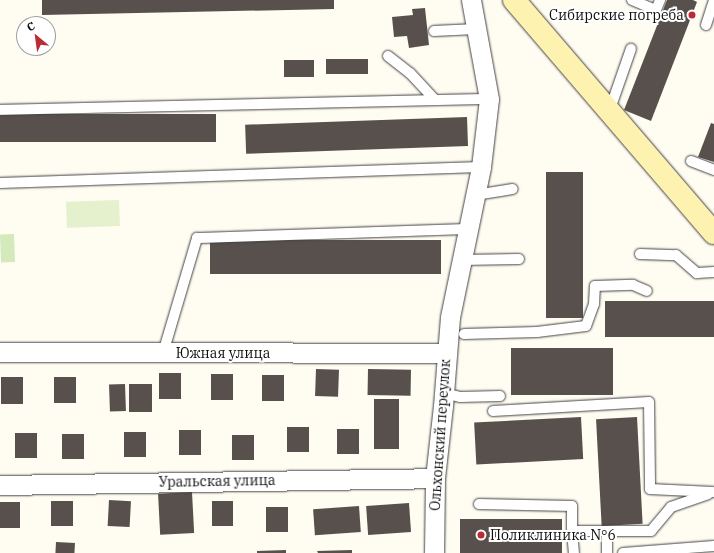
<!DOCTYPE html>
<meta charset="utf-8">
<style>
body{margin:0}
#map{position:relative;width:714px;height:553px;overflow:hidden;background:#fffcf2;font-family:"IBM Plex Serif",serif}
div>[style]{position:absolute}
.green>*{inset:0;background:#d4e9bc;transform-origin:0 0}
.pitch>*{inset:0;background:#e5f0cd;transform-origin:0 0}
.building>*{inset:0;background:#58504c;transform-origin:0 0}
.roads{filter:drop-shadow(0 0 1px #424242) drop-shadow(0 0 1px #424242)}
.lane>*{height:10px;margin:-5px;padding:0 5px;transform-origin:5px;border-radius:5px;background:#fff}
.street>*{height:19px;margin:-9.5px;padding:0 9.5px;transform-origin:9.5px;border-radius:9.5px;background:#fff}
.secondary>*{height:22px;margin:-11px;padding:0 11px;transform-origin:11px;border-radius:11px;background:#fdf2af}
.dots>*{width:11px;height:11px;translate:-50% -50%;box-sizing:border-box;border:2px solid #fff;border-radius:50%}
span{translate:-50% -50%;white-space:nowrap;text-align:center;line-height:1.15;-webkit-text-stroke:4px #fff;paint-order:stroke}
.poi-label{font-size:14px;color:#0f0f0f}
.right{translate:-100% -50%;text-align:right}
.left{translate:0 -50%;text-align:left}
.street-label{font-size:14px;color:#0f0f0f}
.north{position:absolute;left:16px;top:16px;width:40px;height:40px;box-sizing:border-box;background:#fff;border:1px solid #9f9f9f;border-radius:50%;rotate:331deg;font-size:11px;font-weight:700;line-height:16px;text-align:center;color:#0f0f0f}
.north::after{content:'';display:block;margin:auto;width:14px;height:18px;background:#bc2a35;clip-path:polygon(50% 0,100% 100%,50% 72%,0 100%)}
</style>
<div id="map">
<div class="green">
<div style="left:14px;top:234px;width:28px;height:14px;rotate:88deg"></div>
</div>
<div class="pitch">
<div style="left:119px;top:200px;width:26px;height:53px;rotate:88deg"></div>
</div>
<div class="building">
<div style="clip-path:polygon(42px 0,334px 0,334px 9px,42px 15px)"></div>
<div style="clip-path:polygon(667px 0,693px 0,697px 2px,651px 121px,624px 110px)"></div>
<div style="clip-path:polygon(425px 8px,429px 45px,409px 48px,407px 36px,394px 37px,392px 17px,413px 15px,412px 9px)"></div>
<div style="left:368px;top:59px;width:15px;height:42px;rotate:90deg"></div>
<div style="left:284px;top:60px;width:30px;height:17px"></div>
<div style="left:216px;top:114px;width:28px;height:216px;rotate:90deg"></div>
<div style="left:467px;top:117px;width:29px;height:222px;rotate:88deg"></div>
<div style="clip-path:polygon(711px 123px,714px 124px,714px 162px,698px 157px)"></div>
<div style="left:546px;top:172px;width:37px;height:146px"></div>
<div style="left:441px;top:240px;width:34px;height:231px;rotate:90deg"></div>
<div style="left:714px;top:301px;width:36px;height:109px;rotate:90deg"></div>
<div style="left:613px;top:348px;width:47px;height:102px;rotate:90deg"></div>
<div style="left:316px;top:369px;width:23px;height:27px;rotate:2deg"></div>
<div style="left:368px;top:369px;width:43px;height:26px;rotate:1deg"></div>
<div style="left:159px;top:373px;width:22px;height:26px"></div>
<div style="left:211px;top:374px;width:22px;height:26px"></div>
<div style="left:262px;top:375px;width:22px;height:26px"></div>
<div style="left:1px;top:377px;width:22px;height:27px"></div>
<div style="left:54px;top:377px;width:22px;height:26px"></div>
<div style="left:125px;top:384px;width:27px;height:16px;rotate:88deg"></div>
<div style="left:152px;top:384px;width:28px;height:23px;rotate:90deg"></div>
<div style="left:374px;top:399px;width:25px;height:50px"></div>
<div style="left:581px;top:417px;width:42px;height:107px;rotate:87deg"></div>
<div style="left:637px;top:417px;width:107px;height:41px;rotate:87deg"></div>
<div style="left:287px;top:427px;width:22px;height:25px"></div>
<div style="left:337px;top:429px;width:22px;height:25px"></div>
<div style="left:179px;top:430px;width:22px;height:25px"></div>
<div style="left:124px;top:432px;width:22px;height:25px"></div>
<div style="left:15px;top:433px;width:22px;height:25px"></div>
<div style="left:62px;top:434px;width:22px;height:25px"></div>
<div style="left:232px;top:435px;width:22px;height:25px"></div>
<div style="left:192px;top:492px;width:41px;height:34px;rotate:87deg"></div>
<div style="left:109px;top:500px;width:22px;height:26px;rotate:3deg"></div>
<div style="left:51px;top:501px;width:22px;height:25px"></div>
<div style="left:212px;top:501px;width:21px;height:25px"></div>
<div style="left:0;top:502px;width:20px;height:26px"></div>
<div style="left:409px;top:503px;width:29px;height:43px;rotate:86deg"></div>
<div style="left:359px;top:506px;width:26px;height:46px;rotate:86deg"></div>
<div style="left:266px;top:507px;width:22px;height:25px"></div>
<div style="left:460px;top:519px;width:102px;height:34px"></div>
<div style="left:56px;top:542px;width:19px;height:11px;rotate:3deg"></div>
<div style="clip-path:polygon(286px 550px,286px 553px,257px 553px,257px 551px)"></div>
<div style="clip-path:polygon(352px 550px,352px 553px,318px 553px,317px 551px)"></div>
</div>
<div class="roads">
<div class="lane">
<div style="left:632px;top:0;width:26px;rotate:23deg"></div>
<div style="left:656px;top:10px;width:11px;rotate:-68deg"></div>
<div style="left:706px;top:25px;width:26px;rotate:-72deg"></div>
<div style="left:434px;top:31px;width:42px;rotate:-2.7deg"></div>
<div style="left:388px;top:56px;width:28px;rotate:38deg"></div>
<div style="left:410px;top:73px;width:37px;rotate:47deg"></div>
<div style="left:0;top:110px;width:489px;rotate:-1.3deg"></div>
<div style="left:609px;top:112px;width:67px;rotate:-70.8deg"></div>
<div style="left:691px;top:161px;width:25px;rotate:21deg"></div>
<div style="left:0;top:183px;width:481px;rotate:-1.9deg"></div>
<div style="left:475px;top:195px;width:38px;rotate:-9deg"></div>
<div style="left:640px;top:254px;width:36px;rotate:2deg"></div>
<div style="left:676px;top:255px;width:28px;rotate:41deg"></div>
<div style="left:697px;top:273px;width:17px;rotate:-3deg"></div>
<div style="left:461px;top:260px;width:58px;rotate:-1deg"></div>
<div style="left:464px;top:334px;width:73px;rotate:-1.6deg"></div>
<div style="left:537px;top:332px;width:49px;rotate:-7deg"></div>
<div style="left:586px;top:326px;width:23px;rotate:-70deg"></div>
<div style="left:594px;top:304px;width:18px;rotate:-87deg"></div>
<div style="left:595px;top:286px;width:38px;rotate:-2deg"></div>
<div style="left:633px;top:285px;width:15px;rotate:23deg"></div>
<div style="left:163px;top:353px;width:120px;rotate:-73.5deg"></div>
<div style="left:197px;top:238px;width:272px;rotate:-1.9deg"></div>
<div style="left:444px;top:393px;width:16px;rotate:14deg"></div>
<div style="left:460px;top:397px;width:40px;rotate:-1.4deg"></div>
<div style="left:493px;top:411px;width:156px;rotate:-3.3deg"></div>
<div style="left:649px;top:402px;width:87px;rotate:89.3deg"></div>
<div style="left:650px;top:489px;width:63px;rotate:2.7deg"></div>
<div style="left:479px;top:504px;width:93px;rotate:1.2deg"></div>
<div style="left:572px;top:506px;width:25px;rotate:90deg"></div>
<div style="left:572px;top:531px;width:79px"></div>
<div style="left:651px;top:531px;width:31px;rotate:-50deg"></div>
<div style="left:671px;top:507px;width:39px;rotate:-19deg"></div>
<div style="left:572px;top:531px;width:22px;rotate:85deg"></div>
<div style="left:607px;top:531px;width:22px;rotate:90deg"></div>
<div style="left:623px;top:553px;width:91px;rotate:-4.4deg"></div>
</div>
<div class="street">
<div style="left:0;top:352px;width:446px;rotate:0.1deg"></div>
<div style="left:0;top:485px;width:435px;rotate:-0.9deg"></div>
<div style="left:434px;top:553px;width:75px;rotate:-89.2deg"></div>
<div style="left:435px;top:478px;width:72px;rotate:-83.7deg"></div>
<div style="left:443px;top:406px;width:89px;rotate:-85.5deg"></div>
<div style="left:450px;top:317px;width:153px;rotate:-78.3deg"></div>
<div style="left:481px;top:167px;width:68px;rotate:-83.3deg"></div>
<div style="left:489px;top:99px;width:101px;rotate:-100.3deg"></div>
</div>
<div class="secondary">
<div style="left:514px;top:0;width:307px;rotate:49.4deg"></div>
</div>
</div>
<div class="dots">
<div style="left:692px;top:15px;background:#bc2a35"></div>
<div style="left:481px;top:535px;background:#bc2a35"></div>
</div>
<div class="poi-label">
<span class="right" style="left:684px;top:15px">Сибирские погреба</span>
<span class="left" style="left:490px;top:535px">Поликлиника N°6</span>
</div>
<div class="street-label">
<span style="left:223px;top:353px">Южная улица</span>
<span style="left:440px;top:435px;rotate:-86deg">Ольхонский переулок</span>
<span style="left:217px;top:481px;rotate:-1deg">Уральская улица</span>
</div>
<div class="north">С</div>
</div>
